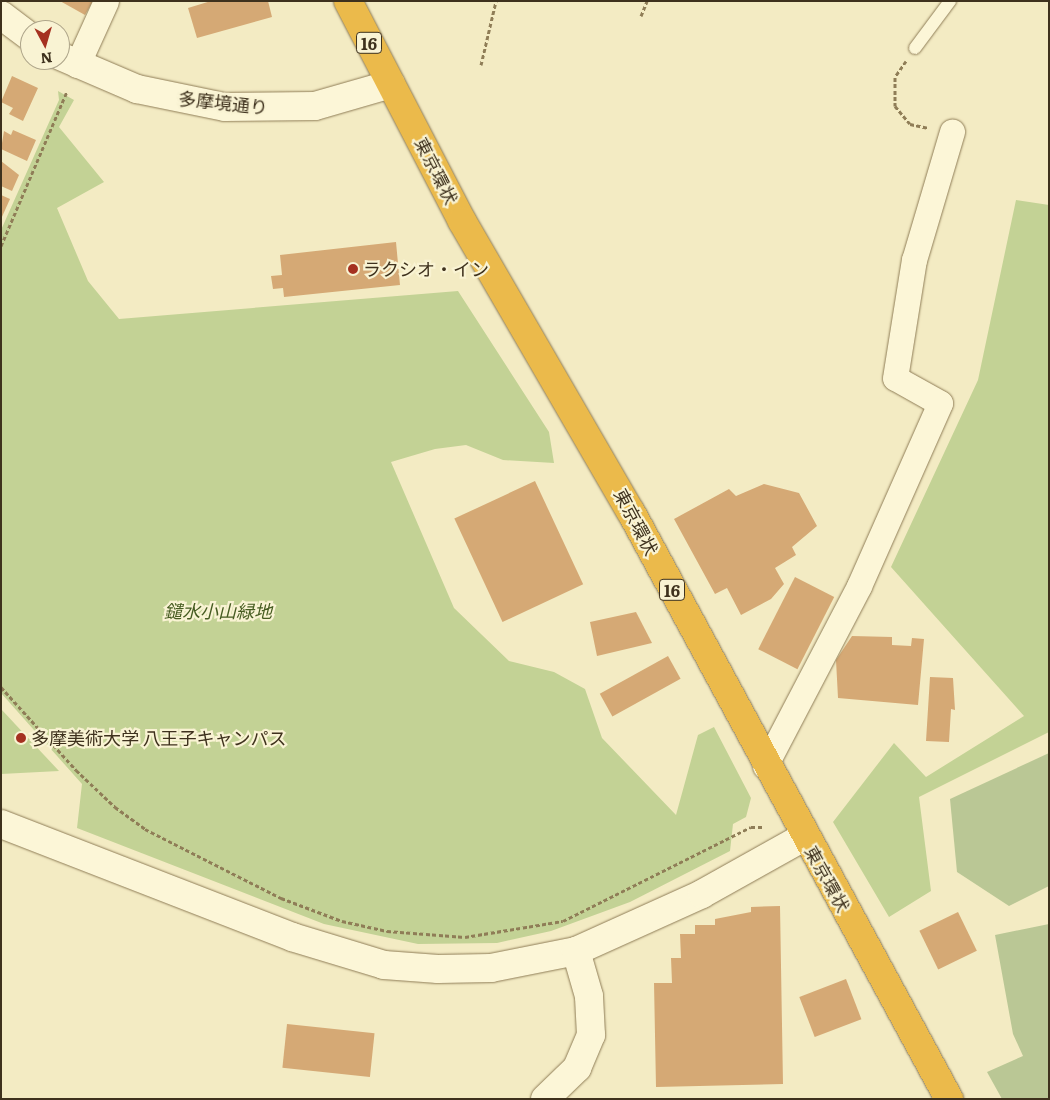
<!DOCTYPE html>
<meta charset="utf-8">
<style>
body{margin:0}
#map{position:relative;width:1050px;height:1100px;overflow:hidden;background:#f3ebc3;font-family:Literata,"Noto Sans JP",serif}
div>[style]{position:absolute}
.green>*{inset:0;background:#c3d295}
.cemetery>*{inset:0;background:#bac795}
.building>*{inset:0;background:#d5a975;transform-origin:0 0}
.path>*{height:3px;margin-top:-1.5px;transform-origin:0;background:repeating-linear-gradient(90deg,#8f7d57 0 4px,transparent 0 6.5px)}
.roads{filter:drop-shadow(0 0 1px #8f7d57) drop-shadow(0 0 1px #8f7d57)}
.lane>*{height:12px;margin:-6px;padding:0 6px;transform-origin:6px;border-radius:6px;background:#fcf6d7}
.street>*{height:25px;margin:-12.5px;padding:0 12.5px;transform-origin:12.5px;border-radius:12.5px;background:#fcf6d7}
.secondary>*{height:28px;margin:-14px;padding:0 14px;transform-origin:14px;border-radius:14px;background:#fcf6d7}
.highway>*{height:28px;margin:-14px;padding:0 14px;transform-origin:14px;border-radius:14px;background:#ebba4b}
.dots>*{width:14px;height:14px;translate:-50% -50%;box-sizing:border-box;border:2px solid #f9f3d3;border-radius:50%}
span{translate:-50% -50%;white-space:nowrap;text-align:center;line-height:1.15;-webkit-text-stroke:4.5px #f9f3d3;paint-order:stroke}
.shield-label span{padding:1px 4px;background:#f9f3d3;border:1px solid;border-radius:4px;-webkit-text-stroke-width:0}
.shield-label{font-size:16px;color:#3e311d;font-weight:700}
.street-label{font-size:18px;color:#3e311d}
.poi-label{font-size:18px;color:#3e311d}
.left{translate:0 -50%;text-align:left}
.park-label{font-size:18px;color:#465c21;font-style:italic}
.frame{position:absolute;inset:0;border:2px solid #3e311d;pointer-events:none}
.north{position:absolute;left:20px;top:20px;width:50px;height:50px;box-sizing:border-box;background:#f9f3d3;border:1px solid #aea58a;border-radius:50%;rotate:174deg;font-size:14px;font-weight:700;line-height:20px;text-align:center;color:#3e311d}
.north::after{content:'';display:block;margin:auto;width:18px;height:22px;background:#a53120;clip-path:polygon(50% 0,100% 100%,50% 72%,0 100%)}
</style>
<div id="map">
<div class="green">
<div style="clip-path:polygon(58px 91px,74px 100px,59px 127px,104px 182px,57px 208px,88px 281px,119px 319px,458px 291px,549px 432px,554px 463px,503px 460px,466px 445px,435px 449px,391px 462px,454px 608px,509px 661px,554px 672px,585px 689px,602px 738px,676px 815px,698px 735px,714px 727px,751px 798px,746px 817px,733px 824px,730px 851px,630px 902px,551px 931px,497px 943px,418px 944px,324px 924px,77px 828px,82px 784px,1px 693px,1px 230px,59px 100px)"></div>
<div style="clip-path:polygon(1016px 200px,1049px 205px,1049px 732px,919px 797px,931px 891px,889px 917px,833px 822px,894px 743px,926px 777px,1024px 716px,891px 567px,978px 380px)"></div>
<div style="clip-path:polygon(1px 709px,59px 771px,1px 774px)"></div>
</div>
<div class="cemetery">
<div style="clip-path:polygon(1049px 753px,1049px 886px,1009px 906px,957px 872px,950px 799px)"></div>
<div style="clip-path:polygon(1049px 924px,1049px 1099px,1002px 1099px,987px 1072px,1023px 1056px,1013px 1034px,995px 935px)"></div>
</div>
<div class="building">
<div style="clip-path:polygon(60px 1px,93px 1px,85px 15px)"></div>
<div style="clip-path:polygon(211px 1px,268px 1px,272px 17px,197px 38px,188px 8px)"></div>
<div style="clip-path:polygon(12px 76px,38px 88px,23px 121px,9px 114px,13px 108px,1px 102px)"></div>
<div style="clip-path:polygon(13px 130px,36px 140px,27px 161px,1px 149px,4px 131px,11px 135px)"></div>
<div style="clip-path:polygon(1px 161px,19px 175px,12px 191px,1px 186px)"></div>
<div style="clip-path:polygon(1px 195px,10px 199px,1px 219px)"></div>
<div style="clip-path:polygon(396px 242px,400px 285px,284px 297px,283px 288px,273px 289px,271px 276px,282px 275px,280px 255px)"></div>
<div style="left:535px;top:481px;width:114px;height:89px;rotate:65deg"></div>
<div style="clip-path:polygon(764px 484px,799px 493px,817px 526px,792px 547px,796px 555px,775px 568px,784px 584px,771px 599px,741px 615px,727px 588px,715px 594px,674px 519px,729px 489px,736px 496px)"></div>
<div style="left:795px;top:577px;width:44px;height:81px;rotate:27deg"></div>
<div style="clip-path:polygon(636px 612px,652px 643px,597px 656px,590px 622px)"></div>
<div style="clip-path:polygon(852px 636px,892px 637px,892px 645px,911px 646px,912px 638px,924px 639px,918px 705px,838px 698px,836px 660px)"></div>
<div style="left:668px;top:656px;width:26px;height:78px;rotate:61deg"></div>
<div style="clip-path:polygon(930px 677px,953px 678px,955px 710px,951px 709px,949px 742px,926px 741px)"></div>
<div style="clip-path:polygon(780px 906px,783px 1084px,656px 1087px,654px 983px,672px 983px,671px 958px,681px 958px,680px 934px,695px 934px,695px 925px,715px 925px,715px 919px,751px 912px,751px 907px)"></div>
<div style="left:958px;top:912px;width:43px;height:43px;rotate:64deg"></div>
<div style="left:846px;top:979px;width:43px;height:50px;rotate:69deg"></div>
<div style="left:287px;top:1024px;width:88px;height:44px;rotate:6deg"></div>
</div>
<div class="path">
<div style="left:641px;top:16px;width:16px;rotate:-68deg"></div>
<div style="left:906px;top:61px;width:19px;rotate:125deg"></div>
<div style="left:895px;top:77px;width:29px;rotate:90deg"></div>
<div style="left:895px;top:106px;width:23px;rotate:50deg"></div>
<div style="left:910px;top:124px;width:19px;rotate:12deg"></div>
<div style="left:481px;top:65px;width:66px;rotate:-76.8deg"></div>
<div style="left:1px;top:246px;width:168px;rotate:-66.9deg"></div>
<div style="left:1px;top:687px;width:112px;rotate:47.9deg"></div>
<div style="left:76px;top:770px;width:54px;rotate:43.5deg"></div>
<div style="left:115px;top:807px;width:37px;rotate:36deg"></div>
<div style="left:145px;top:829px;width:153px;rotate:26.9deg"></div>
<div style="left:281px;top:898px;width:65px;rotate:20.7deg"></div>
<div style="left:342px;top:921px;width:46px;rotate:12.5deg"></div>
<div style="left:387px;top:931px;width:78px;rotate:4.4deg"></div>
<div style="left:465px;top:937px;width:99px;rotate:-9.3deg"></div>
<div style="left:563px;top:921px;width:210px;rotate:-26.6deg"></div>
<div style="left:751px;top:827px;width:12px"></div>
</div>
<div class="roads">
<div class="lane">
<div style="left:915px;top:48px;width:59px;rotate:-53.3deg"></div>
</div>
<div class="street">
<div style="left:77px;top:65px;width:70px;rotate:-65.6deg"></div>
<div style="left:765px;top:766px;width:203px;rotate:-62.4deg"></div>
<div style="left:859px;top:586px;width:200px;rotate:-66.1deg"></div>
<div style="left:940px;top:403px;width:51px;rotate:-150.9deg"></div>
<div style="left:895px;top:378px;width:120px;rotate:-80.9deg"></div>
<div style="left:914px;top:260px;width:134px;rotate:-73.5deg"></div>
</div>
<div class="secondary">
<div style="left:1px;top:15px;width:36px;rotate:37deg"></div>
<div style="left:60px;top:56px;width:84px;rotate:23.2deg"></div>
<div style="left:137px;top:89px;width:90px;rotate:11.6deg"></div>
<div style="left:225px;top:107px;width:90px;rotate:-0.6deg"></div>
<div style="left:315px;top:106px;width:79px;rotate:-16.1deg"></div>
<div style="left:1px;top:824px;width:312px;rotate:21.2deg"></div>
<div style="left:292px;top:937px;width:96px;rotate:16.9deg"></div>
<div style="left:384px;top:965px;width:54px;rotate:4.2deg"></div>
<div style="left:438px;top:969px;width:53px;rotate:-1.1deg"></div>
<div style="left:491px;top:968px;width:87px;rotate:-11.3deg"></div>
<div style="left:576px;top:951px;width:138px;rotate:-24.3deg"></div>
<div style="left:702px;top:894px;width:117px;rotate:-29.2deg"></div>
<div style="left:545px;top:1099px;width:45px;rotate:-44.1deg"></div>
<div style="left:577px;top:1068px;width:36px;rotate:-67deg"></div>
<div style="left:591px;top:1035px;width:39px;rotate:-93deg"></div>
<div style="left:589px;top:996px;width:47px;rotate:-106.1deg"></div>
</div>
<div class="highway">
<div style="left:348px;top:1px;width:248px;rotate:62.6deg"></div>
<div style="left:462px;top:221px;width:337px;rotate:59.9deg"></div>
<div style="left:631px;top:512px;width:668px;rotate:61.55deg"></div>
</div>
</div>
<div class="dots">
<div style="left:353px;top:269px;background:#a53120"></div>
<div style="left:21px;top:738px;background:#a53120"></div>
</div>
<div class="shield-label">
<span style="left:369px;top:43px">16</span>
<span style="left:672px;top:590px">16</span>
</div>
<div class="street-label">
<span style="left:223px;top:103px;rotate:6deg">多摩境通り</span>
<span style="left:436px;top:171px;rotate:63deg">東京環状</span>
<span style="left:636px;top:522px;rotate:62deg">東京環状</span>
<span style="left:827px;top:879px;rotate:61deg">東京環状</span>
</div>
<div class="poi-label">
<span class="left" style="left:363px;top:269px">ラクシオ・イン</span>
<span class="left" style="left:31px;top:738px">多摩美術大学 八王子キャンパス</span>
</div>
<div class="park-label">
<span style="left:218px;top:611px">鑓水小山緑地</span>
</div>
<div class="frame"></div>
<div class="north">N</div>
</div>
